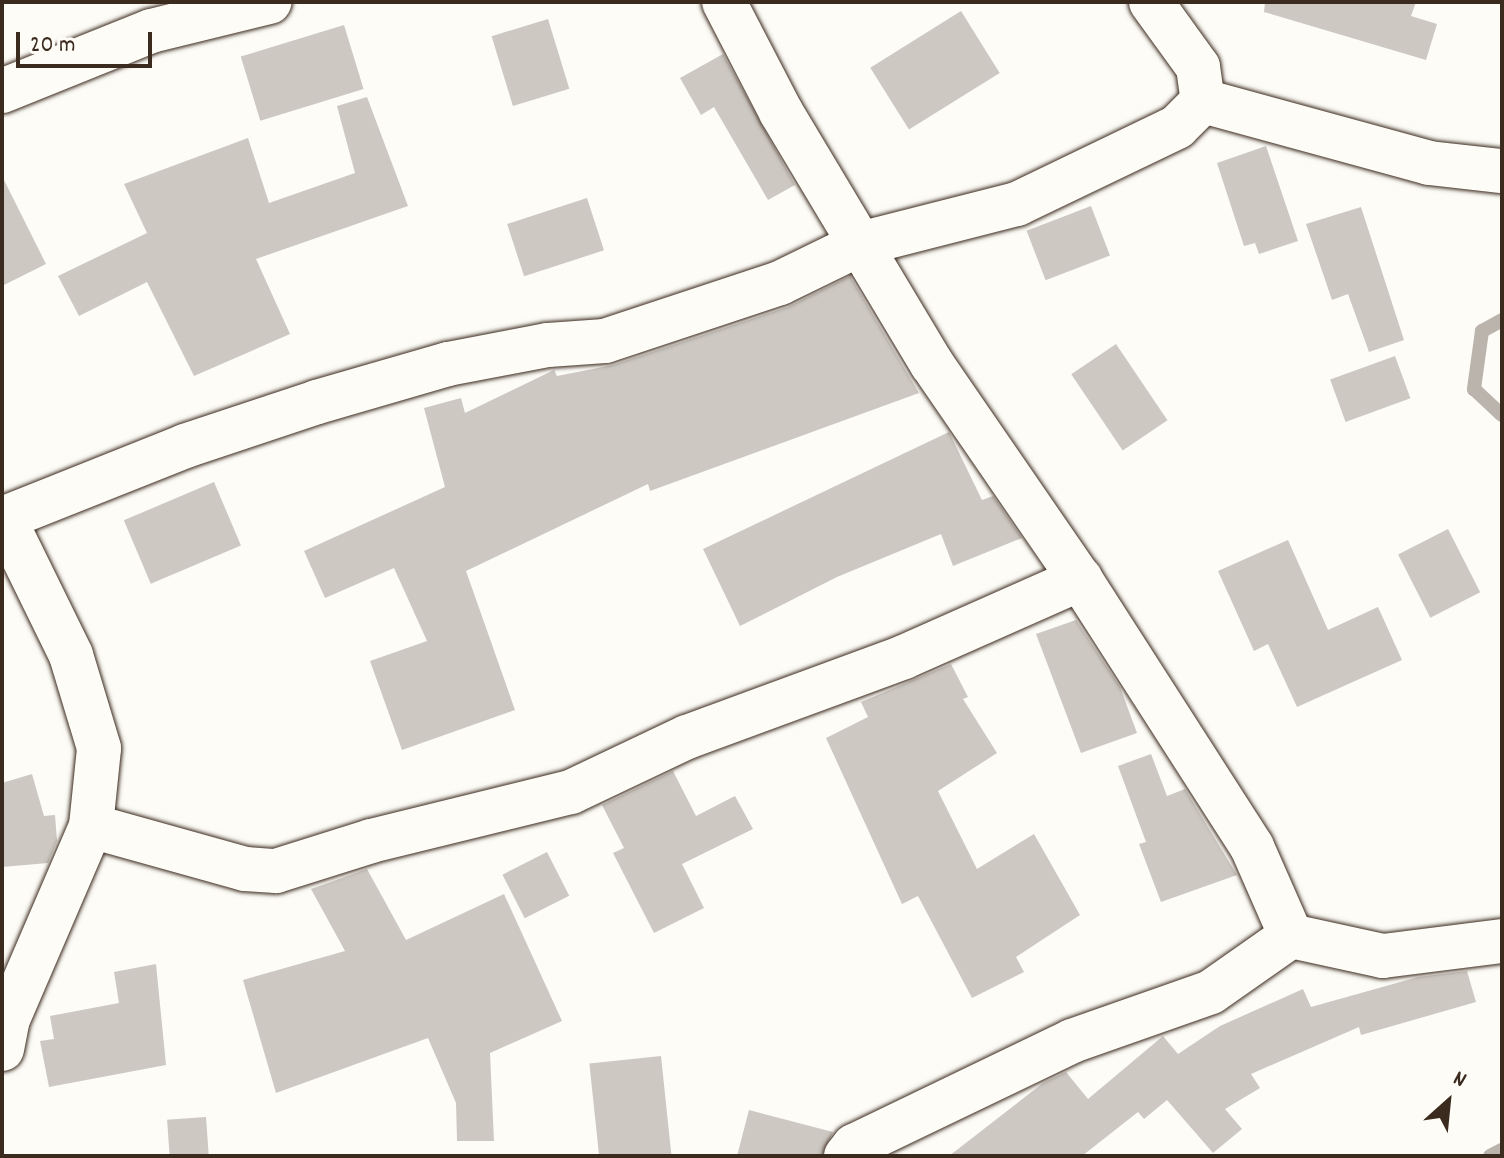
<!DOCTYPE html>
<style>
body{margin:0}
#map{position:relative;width:1504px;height:1158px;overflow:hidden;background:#fdfcf7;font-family:Dekko,sans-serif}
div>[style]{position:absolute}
.stream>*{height:14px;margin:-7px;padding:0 7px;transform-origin:7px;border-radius:7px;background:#bbb4ad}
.building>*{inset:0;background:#cdc8c2;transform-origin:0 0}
.roads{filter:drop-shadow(0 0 2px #3b2a1e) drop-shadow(0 0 2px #3b2a1e)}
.minor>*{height:44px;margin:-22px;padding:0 22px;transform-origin:22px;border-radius:22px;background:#fdfcf7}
span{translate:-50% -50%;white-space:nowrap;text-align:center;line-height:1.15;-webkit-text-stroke:6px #fdfcf7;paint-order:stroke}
.frame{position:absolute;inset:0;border:4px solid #3b2a1e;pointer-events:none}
.north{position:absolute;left:1408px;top:1062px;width:80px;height:80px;-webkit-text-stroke:6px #fdfcf7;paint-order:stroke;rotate:27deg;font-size:22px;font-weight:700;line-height:32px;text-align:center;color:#3b2a1e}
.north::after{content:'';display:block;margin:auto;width:28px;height:36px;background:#3b2a1e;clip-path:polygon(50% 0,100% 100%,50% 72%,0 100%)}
.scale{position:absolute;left:16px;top:32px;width:136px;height:36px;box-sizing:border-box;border:4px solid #3b2a1e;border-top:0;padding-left:10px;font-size:24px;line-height:28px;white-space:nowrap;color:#3b2a1e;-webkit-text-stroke:6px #fdfcf7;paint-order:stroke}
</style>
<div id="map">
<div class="stream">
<div style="left:1502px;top:320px;width:23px;rotate:151deg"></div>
<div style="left:1482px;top:331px;width:59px;rotate:97.9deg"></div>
<div style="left:1474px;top:389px;width:38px;rotate:43deg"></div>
<div style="left:1490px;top:1156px;width:13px;rotate:-27deg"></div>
</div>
<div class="building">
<div style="clip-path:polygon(1265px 2px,1416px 2px,1411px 16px,1437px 24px,1426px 60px,1264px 12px)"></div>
<div style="left:961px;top:11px;width:73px;height:107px;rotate:58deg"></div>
<div style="left:548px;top:19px;width:73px;height:59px;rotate:73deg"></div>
<div style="left:344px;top:25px;width:67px;height:108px;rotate:73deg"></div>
<div style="clip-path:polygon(723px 54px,795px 185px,768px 200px,714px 107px,701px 115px,680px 78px)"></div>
<div style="clip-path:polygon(367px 97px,408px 206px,256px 259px,290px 334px,194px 376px,147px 282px,79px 316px,58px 276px,147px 233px,124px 184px,248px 138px,269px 203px,355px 173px,337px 106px)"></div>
<div style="clip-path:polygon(1266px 146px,1298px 241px,1259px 254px,1255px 243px,1244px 246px,1217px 163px)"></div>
<div style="clip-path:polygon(2px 176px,46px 264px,2px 286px)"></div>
<div style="left:587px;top:198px;width:55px;height:84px;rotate:72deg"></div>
<div style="left:1091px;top:206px;width:53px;height:69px;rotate:69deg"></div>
<div style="clip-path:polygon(1361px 207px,1404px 340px,1369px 352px,1348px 294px,1332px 300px,1306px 224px)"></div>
<div style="clip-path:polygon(850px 276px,919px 393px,650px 491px,648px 484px,466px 571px,515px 710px,402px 750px,370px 661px,427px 641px,394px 568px,325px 598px,304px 551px,445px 487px,424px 408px,461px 398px,465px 413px,554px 370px,557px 376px,613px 365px,788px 307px)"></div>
<div style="left:1116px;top:344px;width:92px;height:54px;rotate:56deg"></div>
<div style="left:1395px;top:356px;width:45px;height:69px;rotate:70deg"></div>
<div style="clip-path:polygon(949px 432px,982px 500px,993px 496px,1022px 538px,953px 566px,941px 534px,837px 577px,740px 626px,703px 549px)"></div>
<div style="left:214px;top:482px;width:69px;height:98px;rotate:67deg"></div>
<div style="left:1448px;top:529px;width:71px;height:56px;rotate:63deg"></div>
<div style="clip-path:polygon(1288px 540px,1328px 630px,1378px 607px,1402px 660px,1297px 707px,1268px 644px,1254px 651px,1218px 571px)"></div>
<div style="clip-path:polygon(1076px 620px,1120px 687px,1137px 733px,1081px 753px,1036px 634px)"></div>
<div style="clip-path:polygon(951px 664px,968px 697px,963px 699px,997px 753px,938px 791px,977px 869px,1034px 834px,1080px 915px,1016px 957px,1024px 972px,972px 998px,918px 896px,902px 904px,826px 738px,868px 717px,861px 702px)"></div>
<div style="clip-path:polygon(1151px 754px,1167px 796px,1185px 789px,1237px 875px,1161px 902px,1139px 844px,1146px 842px,1118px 766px)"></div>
<div style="clip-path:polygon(673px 771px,696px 816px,735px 796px,753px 829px,682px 864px,704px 908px,654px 933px,613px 853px,624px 848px,602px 805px)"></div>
<div style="clip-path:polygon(32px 774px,44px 816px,55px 815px,57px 841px,48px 863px,2px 867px,2px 783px)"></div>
<div style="left:547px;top:852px;width:49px;height:50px;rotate:63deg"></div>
<div style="clip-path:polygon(367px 869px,406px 940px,504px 894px,562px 1021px,490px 1053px,494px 1141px,457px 1141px,456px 1103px,428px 1038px,276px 1093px,243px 980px,345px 951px,311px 889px)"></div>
<div style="clip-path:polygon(156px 964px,166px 1065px,49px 1087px,40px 1041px,54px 1039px,50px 1016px,119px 1003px,114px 972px)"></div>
<div style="clip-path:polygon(1467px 971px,1476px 1002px,1361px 1035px,1359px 1027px,1251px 1074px,1260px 1088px,1225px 1109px,1242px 1129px,1213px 1153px,1167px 1100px,1144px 1119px,1138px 1112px,1082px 1156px,949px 1156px,1043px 1083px,1066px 1072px,1088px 1099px,1163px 1036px,1178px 1054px,1220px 1026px,1303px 989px,1311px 1007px,1418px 977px)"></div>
<div style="left:661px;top:1056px;width:100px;height:72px;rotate:84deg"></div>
<div style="clip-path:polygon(749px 1110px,833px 1132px,822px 1156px,737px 1156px)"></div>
<div style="left:206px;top:1117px;width:39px;height:39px;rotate:86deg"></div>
</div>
<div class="roads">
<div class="minor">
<div style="left:724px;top:2px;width:124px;rotate:62.6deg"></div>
<div style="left:781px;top:112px;width:294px;rotate:59.1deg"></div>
<div style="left:932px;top:364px;width:261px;rotate:55.5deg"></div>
<div style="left:1080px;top:579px;width:318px;rotate:57.3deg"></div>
<div style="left:1252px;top:847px;width:97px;rotate:66.3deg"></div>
<div style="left:1151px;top:2px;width:80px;rotate:54.1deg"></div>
<div style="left:1198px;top:67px;width:34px;rotate:82deg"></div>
<div style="left:2px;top:91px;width:161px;rotate:-21.9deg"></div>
<div style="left:151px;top:31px;width:122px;rotate:-13.8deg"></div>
<div style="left:1203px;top:101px;width:234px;rotate:15.3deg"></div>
<div style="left:1429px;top:163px;width:73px;rotate:6.3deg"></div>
<div style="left:2px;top:519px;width:197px;rotate:-21.7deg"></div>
<div style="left:185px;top:446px;width:139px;rotate:-18.4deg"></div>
<div style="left:317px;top:402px;width:136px;rotate:-16.2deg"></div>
<div style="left:448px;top:364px;width:102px;rotate:-10.8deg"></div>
<div style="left:548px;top:345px;width:57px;rotate:-4deg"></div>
<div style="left:605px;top:341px;width:184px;rotate:-18.3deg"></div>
<div style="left:780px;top:283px;width:89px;rotate:-26deg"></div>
<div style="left:860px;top:244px;width:162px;rotate:-14.3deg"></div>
<div style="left:1017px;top:204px;width:178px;rotate:-25.7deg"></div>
<div style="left:1177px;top:127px;width:37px;rotate:-45deg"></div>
<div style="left:91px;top:826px;width:160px;rotate:15.6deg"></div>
<div style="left:245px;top:869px;width:31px;rotate:4deg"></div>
<div style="left:276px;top:871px;width:100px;rotate:-17.5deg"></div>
<div style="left:371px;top:841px;width:206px;rotate:-13.8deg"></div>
<div style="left:571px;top:792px;width:128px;rotate:-25.4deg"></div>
<div style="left:687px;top:737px;width:231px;rotate:-20.2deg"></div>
<div style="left:904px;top:657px;width:193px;rotate:-23.9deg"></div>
<div style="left:1291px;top:936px;width:94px;rotate:12.3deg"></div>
<div style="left:1383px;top:956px;width:120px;rotate:-7.2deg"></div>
<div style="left:2px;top:1049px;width:31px;rotate:-79deg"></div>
<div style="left:8px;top:1019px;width:210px;rotate:-66.7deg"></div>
<div style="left:91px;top:826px;width:78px;rotate:-84.1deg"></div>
<div style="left:99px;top:748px;width:97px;rotate:-106.8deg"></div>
<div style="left:71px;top:655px;width:153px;rotate:-116.1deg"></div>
<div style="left:846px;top:1156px;width:13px;rotate:-51deg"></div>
<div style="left:854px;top:1146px;width:242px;rotate:-25.7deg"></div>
<div style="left:1072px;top:1041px;width:147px;rotate:-19.4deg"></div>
<div style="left:1211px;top:992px;width:98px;rotate:-35deg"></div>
</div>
</div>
<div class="frame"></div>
<div class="north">N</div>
<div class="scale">20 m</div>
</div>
